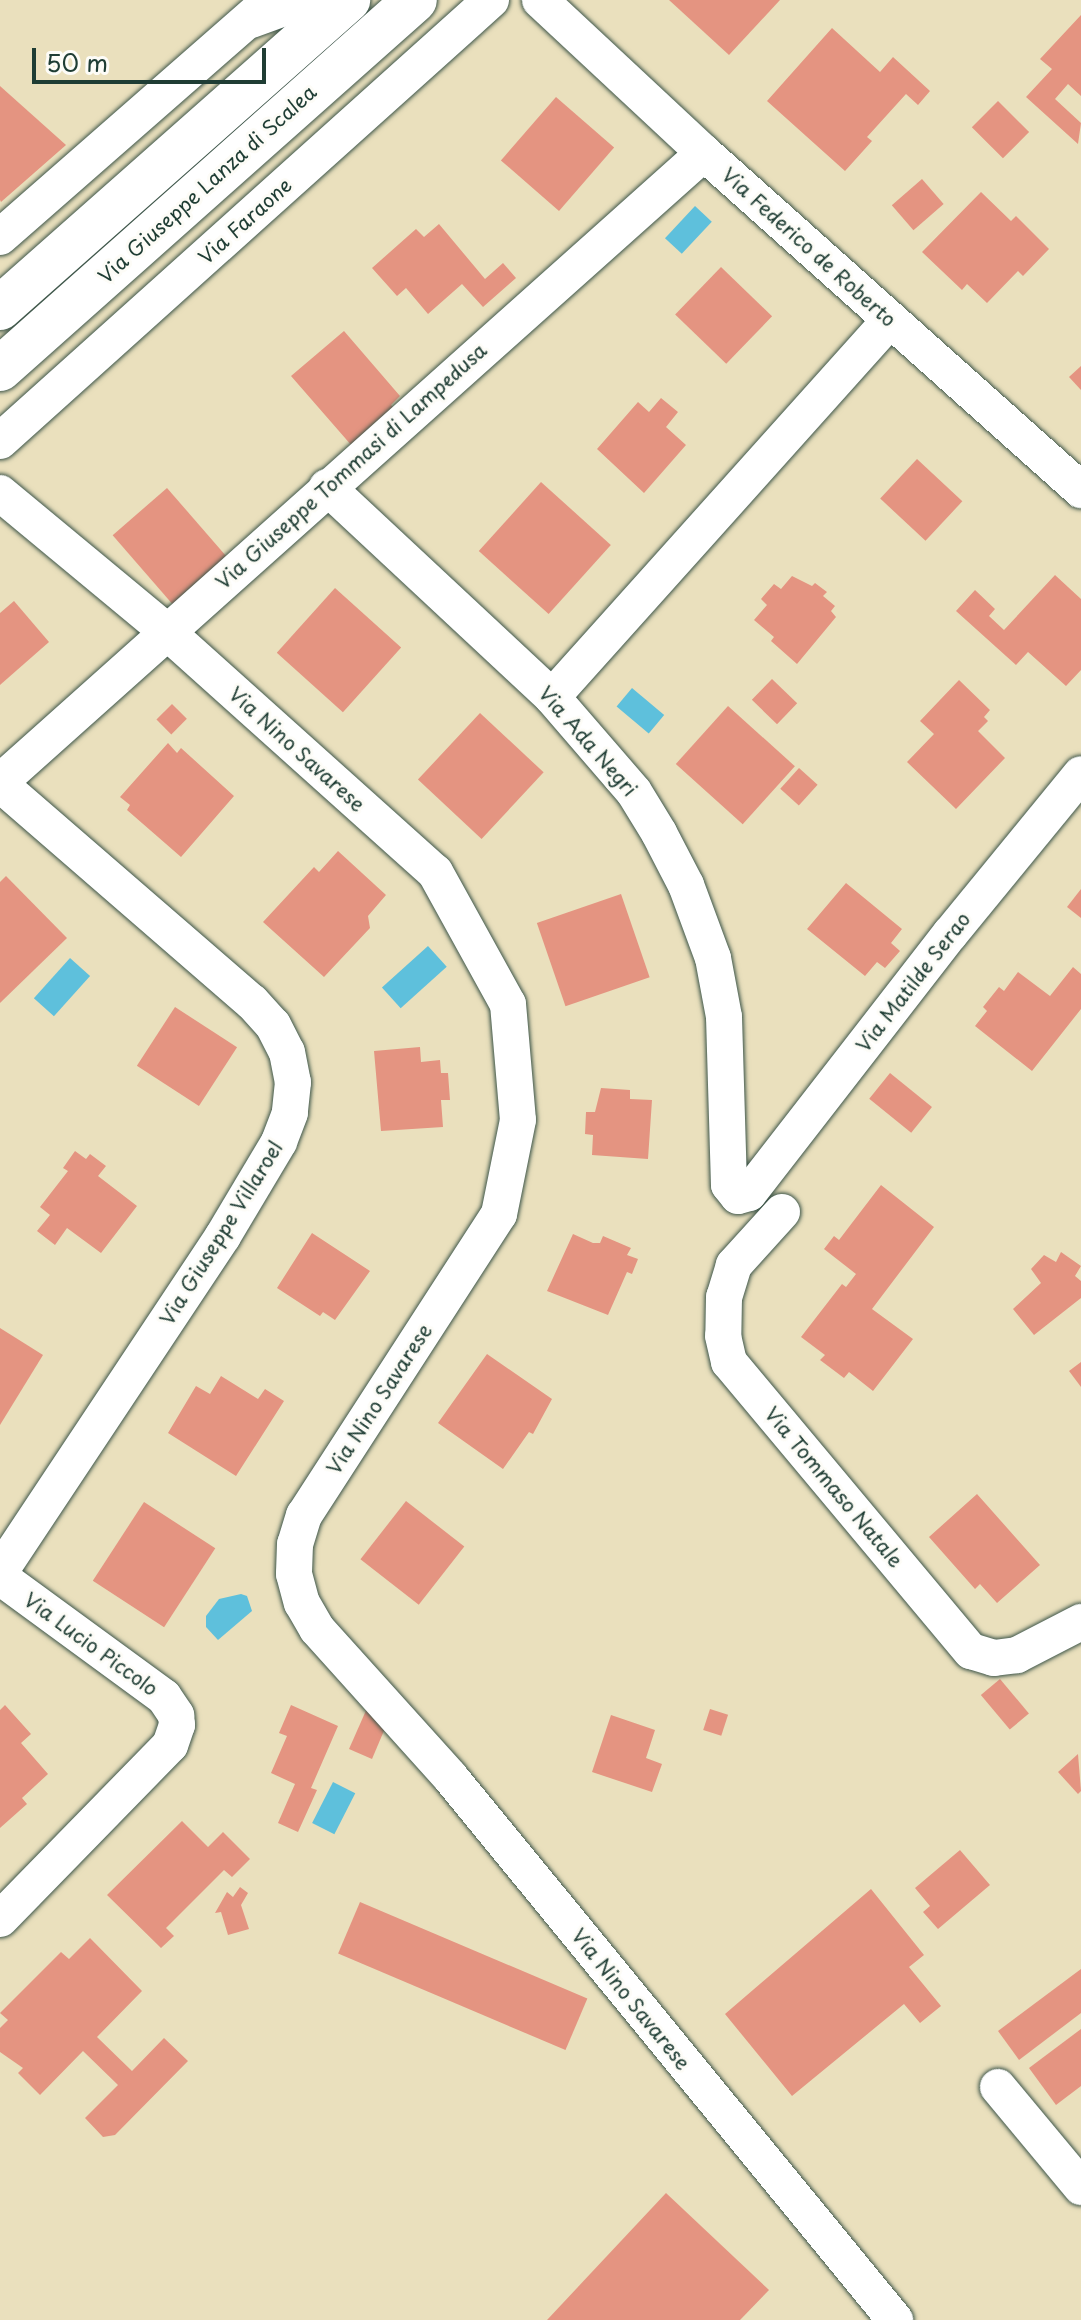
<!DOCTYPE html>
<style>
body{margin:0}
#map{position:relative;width:1081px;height:2320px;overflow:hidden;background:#eae0bd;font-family:"Playpen Sans",sans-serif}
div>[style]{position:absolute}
.water>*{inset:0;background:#5ec0dc;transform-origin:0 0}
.building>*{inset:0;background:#e49481;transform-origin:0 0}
.roads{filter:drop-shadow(0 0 2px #3d5549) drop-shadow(0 0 2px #3d5549)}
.street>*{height:36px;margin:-18px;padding:0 18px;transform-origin:18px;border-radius:18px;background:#fff}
.secondary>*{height:44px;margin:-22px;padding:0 22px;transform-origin:22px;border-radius:22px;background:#fff}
span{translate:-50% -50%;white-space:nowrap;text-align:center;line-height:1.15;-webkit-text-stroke:6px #fdfcf7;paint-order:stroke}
.street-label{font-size:20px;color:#1f3d34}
.scale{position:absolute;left:32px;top:48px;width:234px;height:36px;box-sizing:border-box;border:4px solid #1f3d34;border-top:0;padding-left:10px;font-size:24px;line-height:28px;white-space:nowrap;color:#1f3d34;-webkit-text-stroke:6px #fdfcf7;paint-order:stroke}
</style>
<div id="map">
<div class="water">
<div style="left:695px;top:206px;width:23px;height:44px;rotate:43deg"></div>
<div style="left:632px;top:688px;width:42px;height:24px;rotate:40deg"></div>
<div style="left:428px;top:946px;width:28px;height:62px;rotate:48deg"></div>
<div style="left:70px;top:958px;width:27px;height:54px;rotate:42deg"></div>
<div style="clip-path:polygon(241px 1594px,247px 1596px,252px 1611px,218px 1640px,206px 1627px,206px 1616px,219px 1599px)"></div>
<div style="left:333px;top:1782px;width:25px;height:46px;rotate:27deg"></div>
</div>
<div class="building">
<div style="clip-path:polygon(669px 0,780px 0,729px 55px)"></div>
<div style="clip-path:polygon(1081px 15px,1081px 96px,1068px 84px,1055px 99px,1081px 123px,1078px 144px,1026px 97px,1052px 69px,1040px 59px)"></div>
<div style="clip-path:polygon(832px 28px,880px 72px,893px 57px,930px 91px,918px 105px,906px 94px,867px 137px,872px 141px,845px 171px,767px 101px)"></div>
<div style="clip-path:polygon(0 86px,66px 145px,1px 202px,0 200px)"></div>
<div style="left:556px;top:97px;width:77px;height:84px;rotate:41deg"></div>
<div style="left:998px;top:101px;width:44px;height:37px;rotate:45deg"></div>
<div style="left:922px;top:179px;width:33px;height:40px;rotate:49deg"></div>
<div style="clip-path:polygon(981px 192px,1011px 221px,1016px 216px,1049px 249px,1023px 276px,1018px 271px,987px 303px,967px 284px,962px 290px,922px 252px)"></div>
<div style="clip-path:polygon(439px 224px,485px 279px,503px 263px,516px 278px,483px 307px,462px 284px,428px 314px,406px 288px,397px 296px,372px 268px,416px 229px,424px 237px)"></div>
<div style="left:721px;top:267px;width:71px;height:66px;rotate:44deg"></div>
<div style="clip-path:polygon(344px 331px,400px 396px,391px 405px,395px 409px,352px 446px,291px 376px)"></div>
<div style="clip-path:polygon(1081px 366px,1081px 390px,1069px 377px)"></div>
<div style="clip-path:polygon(661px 398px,678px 412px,666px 427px,686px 445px,644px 493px,597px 449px,638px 402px,649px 412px)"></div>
<div style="left:917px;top:459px;width:62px;height:54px;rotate:43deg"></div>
<div style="left:541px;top:482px;width:94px;height:93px;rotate:42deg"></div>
<div style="left:167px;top:488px;width:92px;height:72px;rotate:49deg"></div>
<div style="clip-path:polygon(1055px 575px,1081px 599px,1081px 670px,1066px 686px,1028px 652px,1016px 665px,956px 611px,975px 590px,995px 609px,989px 616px,1004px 630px)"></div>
<div style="clip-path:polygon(792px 576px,812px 586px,815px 583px,827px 592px,823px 596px,835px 606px,831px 611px,836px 617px,797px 664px,771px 641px,774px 637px,754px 620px,767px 605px,761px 599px,774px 584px,781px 589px)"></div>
<div style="left:335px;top:588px;width:89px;height:87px;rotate:42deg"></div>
<div style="clip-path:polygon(14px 601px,49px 642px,0 685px,0 613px)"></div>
<div style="left:772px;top:679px;width:35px;height:29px;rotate:44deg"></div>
<div style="clip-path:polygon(959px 680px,990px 710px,984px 717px,988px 721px,978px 731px,1005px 758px,956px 809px,907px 762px,934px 734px,920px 721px)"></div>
<div style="left:172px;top:704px;width:21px;height:22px;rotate:45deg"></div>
<div style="left:728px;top:706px;width:90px;height:78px;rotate:42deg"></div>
<div style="left:480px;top:713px;width:87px;height:91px;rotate:43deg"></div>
<div style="clip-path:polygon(168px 743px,177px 753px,181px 748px,234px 796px,181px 857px,127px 810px,130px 805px,120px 797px)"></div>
<div style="left:799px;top:768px;width:25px;height:28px;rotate:42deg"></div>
<div style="clip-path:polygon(338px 851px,386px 895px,368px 916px,370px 928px,324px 977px,263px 922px,314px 867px,319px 872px)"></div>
<div style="clip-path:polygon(6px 876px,67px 938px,0 1003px,0 882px)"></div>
<div style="clip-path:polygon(846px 883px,902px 929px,891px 943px,900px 951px,885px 968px,877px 962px,865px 976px,807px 929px)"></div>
<div style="clip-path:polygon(1081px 889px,1081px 918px,1067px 907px)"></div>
<div style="left:621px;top:894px;width:88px;height:89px;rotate:71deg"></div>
<div style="clip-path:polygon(1073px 967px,1081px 974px,1081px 1009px,1032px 1071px,975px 1026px,987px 1011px,983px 1007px,999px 987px,1004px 991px,1018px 972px,1050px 996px)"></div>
<div style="left:175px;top:1007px;width:74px;height:70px;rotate:33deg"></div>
<div style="clip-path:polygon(420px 1047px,421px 1062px,440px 1060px,441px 1073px,448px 1073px,450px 1100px,441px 1100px,443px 1127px,381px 1131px,374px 1051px)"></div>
<div style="left:890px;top:1073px;width:54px;height:33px;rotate:39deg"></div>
<div style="clip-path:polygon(601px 1088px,630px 1090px,630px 1099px,652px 1100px,648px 1159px,592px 1155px,593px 1135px,585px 1134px,586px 1112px,595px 1112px)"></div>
<div style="clip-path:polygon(75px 1151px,86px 1159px,90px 1154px,106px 1166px,98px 1176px,137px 1206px,101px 1253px,67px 1228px,55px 1245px,37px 1231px,50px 1215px,40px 1207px,68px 1171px,63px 1168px)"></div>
<div style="clip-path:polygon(881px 1185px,934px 1227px,872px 1309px,913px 1339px,873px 1391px,849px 1372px,844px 1378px,820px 1360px,825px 1355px,801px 1337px,842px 1284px,846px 1287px,856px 1274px,824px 1249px,834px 1236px,839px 1240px)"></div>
<div style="clip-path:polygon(312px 1233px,370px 1271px,335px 1320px,323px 1312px,320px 1316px,277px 1288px)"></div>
<div style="clip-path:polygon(573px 1234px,593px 1243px,600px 1243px,603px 1236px,631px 1248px,627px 1255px,638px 1259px,632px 1274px,627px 1272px,608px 1315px,547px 1291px)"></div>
<div style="clip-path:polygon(1061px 1252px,1081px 1266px,1075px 1276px,1081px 1281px,1081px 1298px,1034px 1335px,1013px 1309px,1041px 1283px,1031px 1269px,1044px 1255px,1056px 1262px)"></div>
<div style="clip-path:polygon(0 1328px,43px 1355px,0 1425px)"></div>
<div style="clip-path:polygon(487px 1354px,552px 1399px,533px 1434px,529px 1432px,503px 1469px,438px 1423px)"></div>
<div style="clip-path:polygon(1081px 1362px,1081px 1387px,1069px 1371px)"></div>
<div style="clip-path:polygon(221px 1376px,258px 1399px,265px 1389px,284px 1401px,236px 1476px,168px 1433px,196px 1386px,210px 1394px)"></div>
<div style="clip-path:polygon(977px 1494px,1040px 1565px,997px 1603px,980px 1584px,975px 1589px,929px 1537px)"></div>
<div style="left:406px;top:1501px;width:74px;height:74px;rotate:38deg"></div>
<div style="left:144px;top:1502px;width:85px;height:94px;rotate:33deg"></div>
<div style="left:1000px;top:1679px;width:45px;height:25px;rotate:50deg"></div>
<div style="clip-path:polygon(5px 1705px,31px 1734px,21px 1743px,48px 1774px,22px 1798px,27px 1804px,0 1828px,0 1710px)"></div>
<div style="clip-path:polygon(291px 1705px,338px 1726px,311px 1788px,317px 1790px,298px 1832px,278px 1823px,295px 1784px,271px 1773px,287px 1736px,279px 1733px)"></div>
<div style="clip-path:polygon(368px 1706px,386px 1726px,372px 1759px,349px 1749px)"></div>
<div style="left:710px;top:1709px;width:19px;height:22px;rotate:18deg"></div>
<div style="clip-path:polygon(611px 1715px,655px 1730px,646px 1758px,662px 1764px,652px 1792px,592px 1772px)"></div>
<div style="clip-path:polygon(1078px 1754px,1081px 1791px,1078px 1794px,1058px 1772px)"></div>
<div style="clip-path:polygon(182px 1821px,208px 1847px,223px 1832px,250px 1859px,232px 1877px,224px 1870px,166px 1928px,174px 1936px,161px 1948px,107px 1895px)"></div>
<div style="clip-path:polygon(960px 1850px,990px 1885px,938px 1929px,923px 1912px,930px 1906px,915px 1888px)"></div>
<div style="clip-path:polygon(240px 1887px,248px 1893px,241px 1905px,249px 1929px,228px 1935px,221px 1912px,215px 1913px,227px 1892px,233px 1897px)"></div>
<div style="clip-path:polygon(871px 1889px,924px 1955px,909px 1967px,941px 2006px,920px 2023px,904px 2004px,792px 2096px,725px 2014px)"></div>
<div style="left:360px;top:1902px;width:247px;height:56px;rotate:23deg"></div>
<div style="clip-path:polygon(90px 1938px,142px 1991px,97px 2037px,132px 2071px,164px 2038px,188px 2061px,115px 2135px,103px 2137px,85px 2118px,118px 2085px,83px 2051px,40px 2095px,18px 2073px,23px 2068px,0 2052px,0 2028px,8px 2020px,0 2013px,61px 1952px,69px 1959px)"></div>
<div style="clip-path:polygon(1081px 1969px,1081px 2013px,1019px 2060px,998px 2031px)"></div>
<div style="clip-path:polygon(1081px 2029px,1081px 2086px,1056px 2105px,1029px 2068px)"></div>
<div style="clip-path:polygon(666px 2193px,769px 2290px,740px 2320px,547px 2320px)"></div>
</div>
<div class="roads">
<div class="street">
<div style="left:540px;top:0;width:224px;rotate:43deg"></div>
<div style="left:704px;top:153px;width:506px;rotate:41.79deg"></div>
<div style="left:251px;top:20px;width:59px;rotate:-20deg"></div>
<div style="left:0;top:237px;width:360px;rotate:-41.2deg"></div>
<div style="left:0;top:441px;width:660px;rotate:-41.93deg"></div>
<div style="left:327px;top:487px;width:308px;rotate:43deg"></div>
<div style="left:552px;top:697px;width:125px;rotate:49.2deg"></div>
<div style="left:634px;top:792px;width:48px;rotate:58.6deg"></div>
<div style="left:659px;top:833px;width:59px;rotate:62.6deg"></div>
<div style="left:686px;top:885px;width:78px;rotate:69.7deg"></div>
<div style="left:713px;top:958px;width:60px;rotate:79.4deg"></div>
<div style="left:724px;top:1017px;width:168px;rotate:88.3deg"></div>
<div style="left:729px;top:1185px;width:14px;rotate:51deg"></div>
<div style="left:738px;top:1196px;width:11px;rotate:-15deg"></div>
<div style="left:749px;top:1193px;width:329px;rotate:-52.2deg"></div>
<div style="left:951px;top:933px;width:205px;rotate:-50.7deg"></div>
<div style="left:0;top:493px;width:216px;rotate:39.7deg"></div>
<div style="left:166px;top:631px;width:361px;rotate:41.9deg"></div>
<div style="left:435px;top:872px;width:151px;rotate:61.1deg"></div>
<div style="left:508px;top:1004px;width:116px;rotate:85.1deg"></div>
<div style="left:518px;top:1120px;width:96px;rotate:101.4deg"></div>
<div style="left:499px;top:1214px;width:359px;rotate:122.9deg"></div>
<div style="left:304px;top:1515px;width:30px;rotate:107deg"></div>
<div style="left:295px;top:1544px;width:30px;rotate:92deg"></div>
<div style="left:294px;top:1574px;width:30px;rotate:75deg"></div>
<div style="left:302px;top:1603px;width:30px;rotate:60deg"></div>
<div style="left:317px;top:1629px;width:200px;rotate:48deg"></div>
<div style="left:451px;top:1778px;width:701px;rotate:50.68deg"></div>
<div style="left:552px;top:697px;width:506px;rotate:-48.12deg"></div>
<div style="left:0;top:782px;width:944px;rotate:-41.78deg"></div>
<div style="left:0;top:784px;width:333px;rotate:40.9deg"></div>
<div style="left:252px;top:1002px;width:31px;rotate:48deg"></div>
<div style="left:273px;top:1025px;width:30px;rotate:63deg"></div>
<div style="left:287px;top:1052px;width:31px;rotate:79deg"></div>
<div style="left:293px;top:1082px;width:31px;rotate:96deg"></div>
<div style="left:290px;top:1113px;width:31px;rotate:111deg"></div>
<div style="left:279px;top:1142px;width:109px;rotate:120.8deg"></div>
<div style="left:223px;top:1236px;width:403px;rotate:123.6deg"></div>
<div style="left:782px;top:1212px;width:72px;rotate:132.2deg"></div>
<div style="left:734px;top:1265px;width:34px;rotate:107deg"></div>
<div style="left:724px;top:1297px;width:39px;rotate:91deg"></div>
<div style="left:723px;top:1336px;width:27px;rotate:77deg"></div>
<div style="left:729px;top:1362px;width:377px;rotate:50.1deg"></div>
<div style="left:971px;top:1651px;width:24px;rotate:17deg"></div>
<div style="left:994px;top:1658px;width:23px;rotate:-7deg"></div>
<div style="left:1017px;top:1655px;width:72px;rotate:-27.3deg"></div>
<div style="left:0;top:1577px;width:203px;rotate:36.2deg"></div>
<div style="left:164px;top:1697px;width:22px;rotate:56deg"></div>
<div style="left:176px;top:1715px;width:10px;rotate:84deg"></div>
<div style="left:177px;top:1725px;width:21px;rotate:109deg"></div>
<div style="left:170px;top:1745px;width:243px;rotate:134.3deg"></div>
<div style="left:998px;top:2087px;width:130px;rotate:50.3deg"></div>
</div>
<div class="secondary">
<div style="left:0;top:308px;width:465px;rotate:-41.5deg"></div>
<div style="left:0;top:369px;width:555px;rotate:-41.64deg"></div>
</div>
</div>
<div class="street-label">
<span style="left:207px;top:184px;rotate:-42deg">Via Giuseppe Lanza di Scalea</span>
<span style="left:245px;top:221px;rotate:-42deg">Via Faraone</span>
<span style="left:809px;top:247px;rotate:42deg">Via Federico de Roberto</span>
<span style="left:351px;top:466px;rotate:-42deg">Via Giuseppe Tommasi di Lampedusa</span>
<span style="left:588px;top:741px;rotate:49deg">Via Ada Negri</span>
<span style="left:297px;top:749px;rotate:42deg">Via Nino Savarese</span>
<span style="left:913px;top:982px;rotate:-52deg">Via Matilde Serao</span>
<span style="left:221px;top:1233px;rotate:-58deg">Via Giuseppe Villaroel</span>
<span style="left:379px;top:1399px;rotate:-57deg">Via Nino Savarese</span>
<span style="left:834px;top:1487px;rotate:50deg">Via Tommaso Natale</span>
<span style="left:91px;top:1644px;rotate:36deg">Via Lucio Piccolo</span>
<span style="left:631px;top:1999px;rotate:51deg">Via Nino Savarese</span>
</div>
<div class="scale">50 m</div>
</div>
